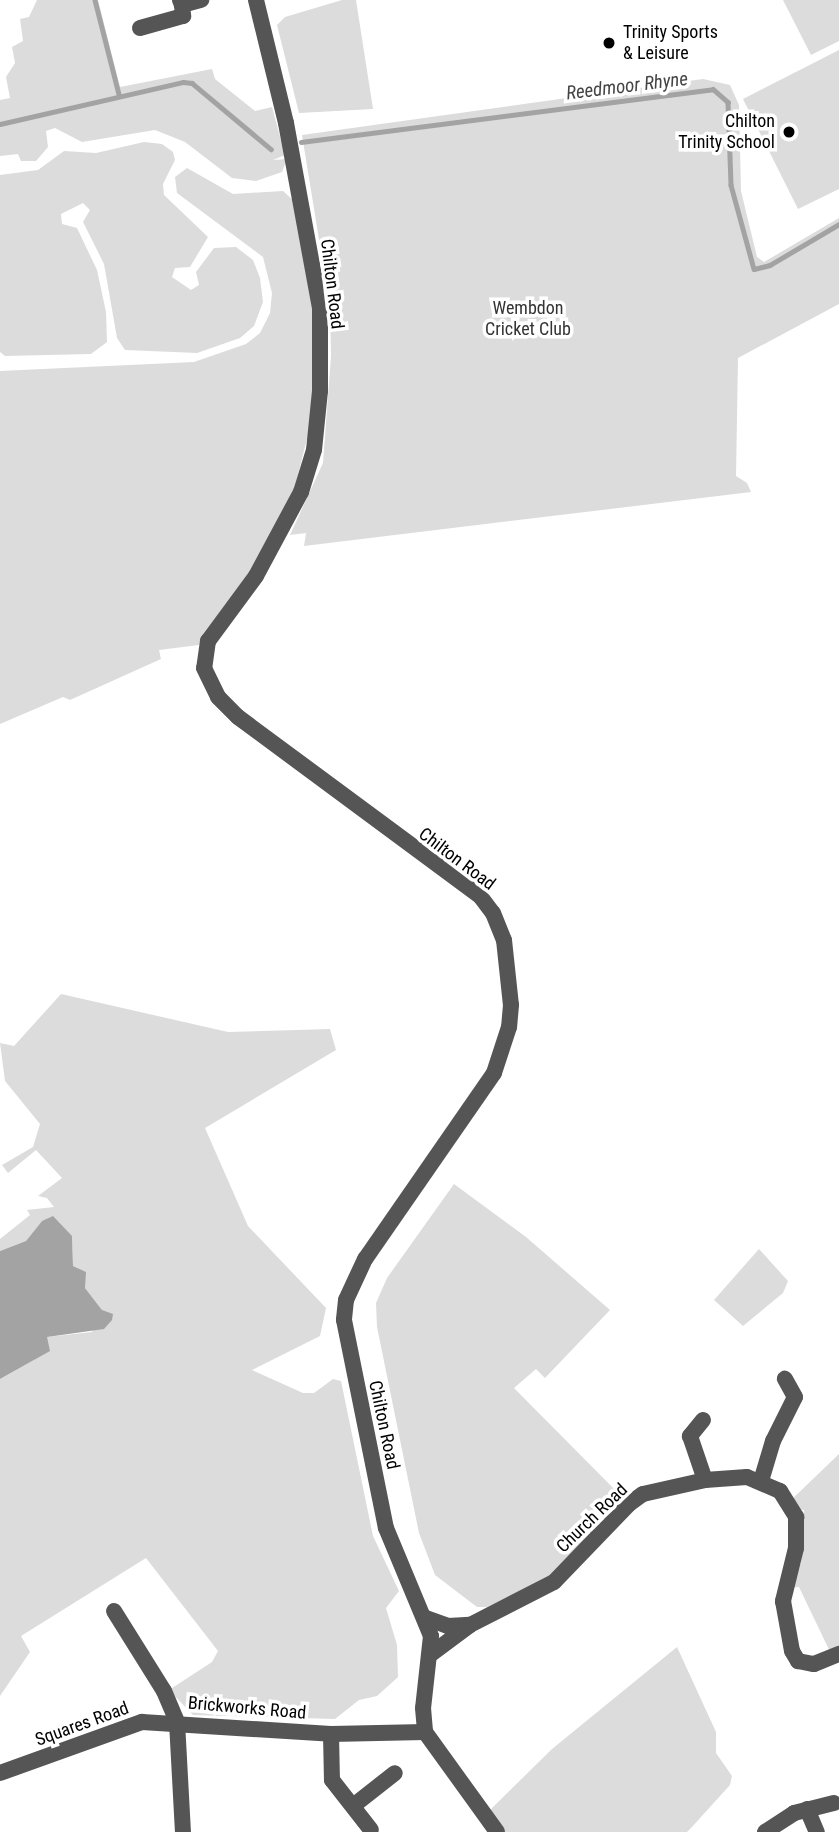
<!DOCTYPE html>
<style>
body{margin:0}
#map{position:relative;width:839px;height:1832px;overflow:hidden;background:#fff;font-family:"Roboto Condensed",sans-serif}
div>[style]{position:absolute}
.green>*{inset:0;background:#dcdcdc}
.water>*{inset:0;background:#a3a3a3}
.stream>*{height:4.5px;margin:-2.25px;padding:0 2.25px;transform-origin:2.25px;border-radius:2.25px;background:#a3a3a3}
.minor>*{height:16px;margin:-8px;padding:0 8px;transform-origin:8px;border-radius:8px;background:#555}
.dots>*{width:19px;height:19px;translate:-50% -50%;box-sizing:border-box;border:4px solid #fff;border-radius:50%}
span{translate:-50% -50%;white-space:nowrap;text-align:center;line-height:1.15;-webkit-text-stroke:7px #fff;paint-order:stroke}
.poi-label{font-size:18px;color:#000}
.left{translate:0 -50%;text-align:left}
.right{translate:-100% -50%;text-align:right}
.street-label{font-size:18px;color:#000}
.park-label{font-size:18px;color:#333}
.water-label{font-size:19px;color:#444;font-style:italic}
</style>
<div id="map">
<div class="green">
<div style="clip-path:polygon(37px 0,98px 0,120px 87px,212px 69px,215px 79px,255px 111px,272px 107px,285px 155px,273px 160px,287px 159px,282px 172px,256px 181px,232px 178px,185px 142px,155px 130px,82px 142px,55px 128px,46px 131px,48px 147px,36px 161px,21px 161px,18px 154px,0 156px,0 100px,10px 98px,6px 77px,15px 63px,12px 47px,23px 41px,20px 19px,29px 17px)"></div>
<div style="clip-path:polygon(342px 0,356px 0,373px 109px,299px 113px,277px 25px,285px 17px)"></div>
<div style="clip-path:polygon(783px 0,839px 0,839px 41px,811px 55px)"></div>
<div style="clip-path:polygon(839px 50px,839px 189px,798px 209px,743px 99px)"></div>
<div style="clip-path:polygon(703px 79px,730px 85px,739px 105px,741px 191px,757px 257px,764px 262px,839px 218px,839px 304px,738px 358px,736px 476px,747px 483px,751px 492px,304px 546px,306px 533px,290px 535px,323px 463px,331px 356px,330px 307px,302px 135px)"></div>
<div style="clip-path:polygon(144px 142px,162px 144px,173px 152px,175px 160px,163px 184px,164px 195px,208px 237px,190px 267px,175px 268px,172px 277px,191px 290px,199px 285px,196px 272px,214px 248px,236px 247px,253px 260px,260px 278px,263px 302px,254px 326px,240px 338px,197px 353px,125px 350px,117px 338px,104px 264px,83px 222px,90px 210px,83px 203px,61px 214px,62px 224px,77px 228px,97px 270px,106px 312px,107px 342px,91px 354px,5px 356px,0 352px,0 175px,38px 170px,64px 151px,96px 153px)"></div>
<div style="clip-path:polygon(187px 168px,233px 194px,283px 191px,294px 201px,312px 305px,312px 419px,289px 510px,263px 555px,199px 645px,159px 650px,161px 659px,70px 700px,63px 697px,0 724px,0 371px,194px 362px,246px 344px,260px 333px,270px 313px,272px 293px,263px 257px,177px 193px,175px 177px)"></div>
<div style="clip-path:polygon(61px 994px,228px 1032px,330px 1029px,336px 1050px,205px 1128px,248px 1226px,326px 1308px,320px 1336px,252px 1370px,303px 1393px,314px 1393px,333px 1379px,341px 1381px,373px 1536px,399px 1591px,386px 1608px,397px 1645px,398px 1677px,377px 1696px,359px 1700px,335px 1719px,193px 1715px,169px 1690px,212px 1662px,218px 1651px,146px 1558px,21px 1636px,30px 1652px,0 1696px,0 1379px,34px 1360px,47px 1337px,92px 1332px,102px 1310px,85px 1288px,85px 1272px,73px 1266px,72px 1236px,42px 1221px,26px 1241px,0 1251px,0 1239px,30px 1215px,27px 1210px,54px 1207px,47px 1198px,38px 1196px,62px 1178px,36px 1150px,8px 1173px,2px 1165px,33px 1147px,40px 1124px,5px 1081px,0 1043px,14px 1046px)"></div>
<div style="clip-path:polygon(454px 1184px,526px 1237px,610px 1310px,545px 1378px,536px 1369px,514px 1388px,625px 1500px,548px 1578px,487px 1607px,477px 1607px,435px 1575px,419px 1533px,377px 1327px,376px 1303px,387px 1278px)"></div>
<div style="clip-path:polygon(759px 1249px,788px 1281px,783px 1293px,743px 1326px,714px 1300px)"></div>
<div style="clip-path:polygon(839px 1454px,839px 1654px,833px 1658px,799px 1587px,789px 1588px,801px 1563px,804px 1510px,794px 1509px,789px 1502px)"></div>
<div style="clip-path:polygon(677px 1647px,716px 1732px,716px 1753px,732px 1776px,730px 1785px,691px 1828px,687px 1832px,497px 1832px,486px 1818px,492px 1808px,552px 1749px)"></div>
</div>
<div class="water">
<div style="clip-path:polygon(53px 1216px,72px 1236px,73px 1266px,86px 1272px,85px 1288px,102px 1310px,113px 1314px,112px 1320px,104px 1329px,47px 1337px,50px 1351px,0 1379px,0 1251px,26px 1241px,42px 1221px)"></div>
</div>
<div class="stream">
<div style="left:95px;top:0;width:97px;rotate:75.7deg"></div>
<div style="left:0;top:124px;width:188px;rotate:-12.9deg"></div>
<div style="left:183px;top:82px;width:9px;rotate:6deg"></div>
<div style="left:192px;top:83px;width:103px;rotate:39.9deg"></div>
<div style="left:301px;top:142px;width:415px;rotate:-7.3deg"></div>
<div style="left:713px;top:89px;width:20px;rotate:41deg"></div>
<div style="left:728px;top:102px;width:83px;rotate:87.9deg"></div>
<div style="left:731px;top:185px;width:87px;rotate:74.7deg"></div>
<div style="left:754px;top:269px;width:16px;rotate:-14deg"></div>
<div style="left:770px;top:265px;width:80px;rotate:-30.7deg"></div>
</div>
<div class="minor">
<div style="left:180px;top:0;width:5px;rotate:68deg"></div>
<div style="left:182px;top:5px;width:20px;rotate:-15deg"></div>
<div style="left:256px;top:0;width:127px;rotate:76.3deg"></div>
<div style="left:286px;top:123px;width:188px;rotate:79.6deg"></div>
<div style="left:320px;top:308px;width:83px;rotate:90deg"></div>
<div style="left:320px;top:391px;width:59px;rotate:95.8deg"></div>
<div style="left:314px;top:450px;width:44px;rotate:107.2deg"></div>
<div style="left:301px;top:492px;width:95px;rotate:118.2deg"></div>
<div style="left:256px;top:576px;width:81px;rotate:126.4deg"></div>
<div style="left:208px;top:641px;width:27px;rotate:98deg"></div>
<div style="left:204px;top:668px;width:32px;rotate:64deg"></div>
<div style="left:218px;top:697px;width:28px;rotate:45deg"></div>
<div style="left:238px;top:717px;width:301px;rotate:36.5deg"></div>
<div style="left:480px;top:896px;width:21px;rotate:53deg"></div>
<div style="left:493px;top:913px;width:29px;rotate:68deg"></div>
<div style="left:504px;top:940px;width:65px;rotate:83.9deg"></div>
<div style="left:511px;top:1005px;width:22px;rotate:95deg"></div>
<div style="left:509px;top:1027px;width:48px;rotate:108.1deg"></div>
<div style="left:494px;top:1073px;width:226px;rotate:124.7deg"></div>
<div style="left:365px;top:1259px;width:45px;rotate:114.9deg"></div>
<div style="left:346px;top:1300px;width:20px;rotate:96deg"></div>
<div style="left:344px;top:1320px;width:212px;rotate:78.6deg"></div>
<div style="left:386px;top:1528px;width:117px;rotate:67.4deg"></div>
<div style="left:431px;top:1636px;width:72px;rotate:96.3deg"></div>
<div style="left:423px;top:1708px;width:24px;rotate:85deg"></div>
<div style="left:425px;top:1732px;width:123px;rotate:54.2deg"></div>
<div style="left:140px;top:28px;width:45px;rotate:-15.6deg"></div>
<div style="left:183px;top:16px;width:11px;rotate:-95deg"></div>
<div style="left:703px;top:1420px;width:21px;rotate:129deg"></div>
<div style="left:690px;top:1436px;width:46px;rotate:71.2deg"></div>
<div style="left:761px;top:1481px;width:42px;rotate:-73.3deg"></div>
<div style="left:773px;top:1441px;width:49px;rotate:-63.4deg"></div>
<div style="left:795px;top:1397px;width:21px;rotate:-119deg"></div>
<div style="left:114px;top:1611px;width:94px;rotate:58deg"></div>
<div style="left:164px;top:1691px;width:34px;rotate:67deg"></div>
<div style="left:177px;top:1722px;width:110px;rotate:86.9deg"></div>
<div style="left:426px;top:1618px;width:23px;rotate:20deg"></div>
<div style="left:448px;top:1626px;width:22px;rotate:-3deg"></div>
<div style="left:470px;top:1625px;width:49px;rotate:143.4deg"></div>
<div style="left:470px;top:1625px;width:94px;rotate:-27.1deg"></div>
<div style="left:554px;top:1582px;width:108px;rotate:-46.1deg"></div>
<div style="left:629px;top:1504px;width:17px;rotate:-36deg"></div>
<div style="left:643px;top:1494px;width:64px;rotate:-12.7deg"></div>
<div style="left:705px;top:1480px;width:42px;rotate:-4.1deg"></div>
<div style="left:747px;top:1477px;width:36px;rotate:23deg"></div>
<div style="left:780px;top:1491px;width:31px;rotate:58deg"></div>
<div style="left:796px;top:1517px;width:31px;rotate:90deg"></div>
<div style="left:796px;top:1548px;width:55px;rotate:103.8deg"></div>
<div style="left:783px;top:1601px;width:51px;rotate:79.8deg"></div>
<div style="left:792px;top:1651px;width:12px;rotate:59deg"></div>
<div style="left:798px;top:1661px;width:16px;rotate:11deg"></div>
<div style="left:814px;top:1664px;width:27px;rotate:-22deg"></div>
<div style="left:331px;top:1734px;width:46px;rotate:88.8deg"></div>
<div style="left:332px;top:1780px;width:63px;rotate:52deg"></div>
<div style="left:0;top:1773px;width:151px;rotate:-19.8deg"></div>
<div style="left:142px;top:1722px;width:189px;rotate:3.6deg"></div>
<div style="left:331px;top:1734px;width:94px;rotate:-1.2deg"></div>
<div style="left:353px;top:1806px;width:53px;rotate:-38.2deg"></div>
<div style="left:807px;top:1809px;width:25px;rotate:67deg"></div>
<div style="left:765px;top:1832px;width:35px;rotate:-33deg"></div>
<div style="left:794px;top:1813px;width:41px;rotate:-14deg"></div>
</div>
<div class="dots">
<div style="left:609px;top:43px;background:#000"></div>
<div style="left:789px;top:132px;background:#000"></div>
</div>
<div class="poi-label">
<span class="left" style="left:623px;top:43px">Trinity Sports<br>&amp; Leisure</span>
<span class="right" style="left:775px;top:132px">Chilton<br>Trinity School</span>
</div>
<div class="street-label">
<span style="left:332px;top:284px;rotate:83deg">Chilton Road</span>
<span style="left:457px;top:859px;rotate:37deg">Chilton Road</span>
<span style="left:384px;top:1425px;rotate:78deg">Chilton Road</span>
<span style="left:592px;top:1518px;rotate:-44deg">Church Road</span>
<span style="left:247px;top:1708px;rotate:5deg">Brickworks Road</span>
<span style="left:82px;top:1724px;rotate:-20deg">Squares Road</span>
</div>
<div class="park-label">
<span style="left:528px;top:319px">Wembdon<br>Cricket Club</span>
</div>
<div class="water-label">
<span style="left:627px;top:86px;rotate:-7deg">Reedmoor Rhyne</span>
</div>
</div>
